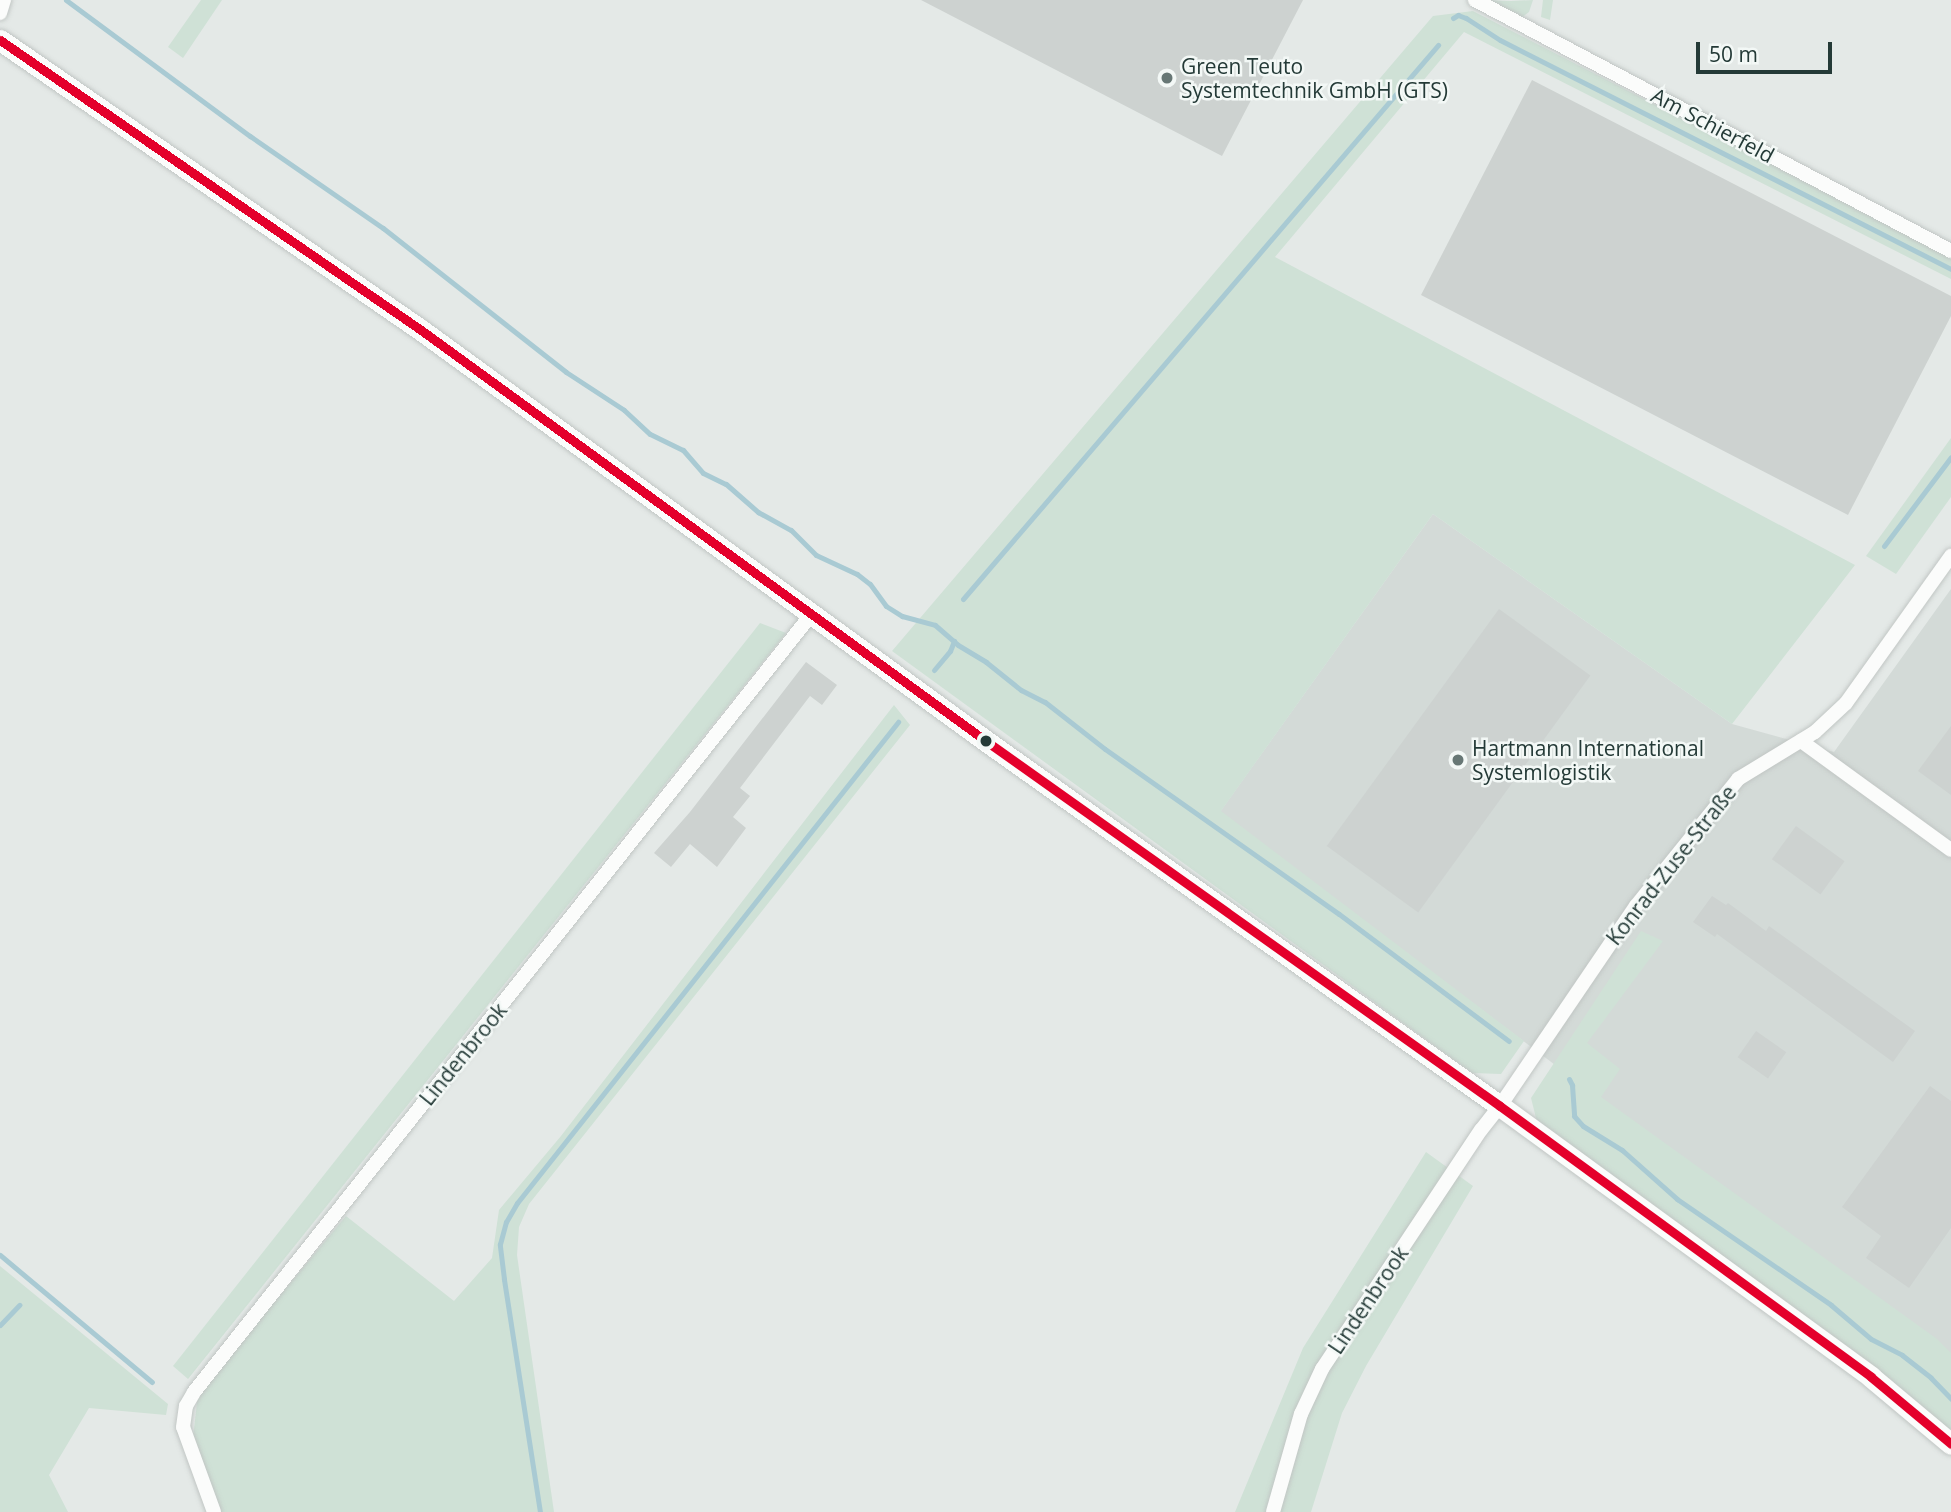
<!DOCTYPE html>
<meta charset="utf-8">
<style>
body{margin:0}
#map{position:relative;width:1951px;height:1512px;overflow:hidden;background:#e4e9e7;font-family:"Open Sans",sans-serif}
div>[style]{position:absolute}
.built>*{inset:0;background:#d3dad7}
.green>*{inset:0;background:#cfe1d6}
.stream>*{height:5px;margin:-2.5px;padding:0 2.5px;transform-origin:2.5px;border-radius:2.5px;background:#a9cad3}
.building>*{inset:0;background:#cdd2d0;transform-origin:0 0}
.roads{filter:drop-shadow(0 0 2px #c1c6c4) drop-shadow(0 0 2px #c1c6c4)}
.minor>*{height:14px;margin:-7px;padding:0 7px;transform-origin:7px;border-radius:7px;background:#fbfcfb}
.secondary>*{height:21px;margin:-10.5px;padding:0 10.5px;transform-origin:10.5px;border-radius:10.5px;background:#fbfcfb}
.bus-1>*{height:9px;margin:-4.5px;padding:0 4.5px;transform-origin:4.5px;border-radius:4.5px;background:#e4002b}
.dots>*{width:19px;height:19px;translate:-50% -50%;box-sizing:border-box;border:4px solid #f3f8f6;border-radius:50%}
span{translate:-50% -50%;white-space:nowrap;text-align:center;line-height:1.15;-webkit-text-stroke:5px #f3f8f6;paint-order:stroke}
.poi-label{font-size:21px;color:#243a37}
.left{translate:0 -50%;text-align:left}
.street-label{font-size:21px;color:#243a37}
.scale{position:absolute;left:1696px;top:42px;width:136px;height:32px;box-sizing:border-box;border:4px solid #243a37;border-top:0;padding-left:9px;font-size:21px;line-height:24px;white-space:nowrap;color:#243a37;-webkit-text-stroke:5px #f3f8f6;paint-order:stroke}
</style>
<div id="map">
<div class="built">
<div style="clip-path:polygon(1433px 514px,1732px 724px,1834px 752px,1951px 589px,1951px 1364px,1220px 812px)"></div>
</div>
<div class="green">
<div style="clip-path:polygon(201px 0,222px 0,183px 58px,168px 47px)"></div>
<div style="clip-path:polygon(1478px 0,1511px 1px,1533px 0,1529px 12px,1521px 18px)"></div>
<div style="clip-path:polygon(1543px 0,1553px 0,1550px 20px,1541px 17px)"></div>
<div style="clip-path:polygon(1473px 11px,1951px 257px,1951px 279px,1464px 32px,1275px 257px,1855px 565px,1732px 724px,1433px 514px,1221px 811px,1524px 1041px,1501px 1074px,1472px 1073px,892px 651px,1433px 16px)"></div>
<div style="clip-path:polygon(1951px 438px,1951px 497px,1896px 574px,1866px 556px)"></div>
<div style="clip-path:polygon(760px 623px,786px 633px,188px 1379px,173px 1366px)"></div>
<div style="clip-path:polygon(894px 705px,910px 725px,529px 1204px,519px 1227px,517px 1255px,554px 1512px,221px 1512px,193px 1438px,197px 1402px,206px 1384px,346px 1216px,454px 1301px,492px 1258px,499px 1210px,561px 1136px)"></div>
<div style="clip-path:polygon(1641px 931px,1663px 941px,1587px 1043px,1620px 1069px,1601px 1097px,1937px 1339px,1951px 1353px,1951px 1436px,1537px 1122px,1531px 1098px)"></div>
<div style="clip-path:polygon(1426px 1152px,1473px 1186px,1366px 1366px,1342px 1413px,1311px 1512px,1235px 1512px,1303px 1348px)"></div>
<div style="clip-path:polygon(0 1266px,168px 1404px,166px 1415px,89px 1408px,49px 1475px,68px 1512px,0 1512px)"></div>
</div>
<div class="stream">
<div style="left:66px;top:0;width:229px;rotate:36.5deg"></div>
<div style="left:250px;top:136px;width:162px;rotate:34.7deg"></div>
<div style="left:383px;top:228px;width:233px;rotate:38.2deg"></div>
<div style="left:566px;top:372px;width:69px;rotate:33.2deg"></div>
<div style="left:624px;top:410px;width:35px;rotate:43deg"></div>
<div style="left:650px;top:434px;width:37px;rotate:26deg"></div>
<div style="left:683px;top:450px;width:30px;rotate:49deg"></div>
<div style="left:703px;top:473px;width:25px;rotate:26deg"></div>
<div style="left:726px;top:484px;width:43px;rotate:41.2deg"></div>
<div style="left:758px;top:512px;width:38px;rotate:29deg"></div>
<div style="left:791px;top:530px;width:35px;rotate:45deg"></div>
<div style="left:816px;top:555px;width:45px;rotate:24.9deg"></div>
<div style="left:857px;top:574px;width:16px;rotate:38deg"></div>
<div style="left:870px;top:584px;width:27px;rotate:54deg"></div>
<div style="left:886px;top:606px;width:19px;rotate:32deg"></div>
<div style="left:902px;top:616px;width:34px;rotate:15deg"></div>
<div style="left:935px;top:625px;width:30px;rotate:41deg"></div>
<div style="left:958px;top:645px;width:33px;rotate:31deg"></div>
<div style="left:986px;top:662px;width:45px;rotate:38.7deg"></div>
<div style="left:1021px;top:690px;width:27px;rotate:27deg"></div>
<div style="left:1045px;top:702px;width:76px;rotate:38.1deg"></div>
<div style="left:1105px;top:749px;width:286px;rotate:35.2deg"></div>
<div style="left:1339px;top:914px;width:212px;rotate:36.8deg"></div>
<div style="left:1453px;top:18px;width:6px;rotate:-31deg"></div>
<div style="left:1458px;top:15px;width:9px;rotate:21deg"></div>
<div style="left:1466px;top:18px;width:40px;rotate:32.9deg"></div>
<div style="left:1500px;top:40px;width:506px;rotate:26.92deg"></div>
<div style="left:1884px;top:546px;width:111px;rotate:-53deg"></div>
<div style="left:963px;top:599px;width:730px;rotate:-49.39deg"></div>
<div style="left:934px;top:670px;width:25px;rotate:-50deg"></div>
<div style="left:950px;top:651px;width:11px;rotate:-68deg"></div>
<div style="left:1569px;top:1079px;width:7px;rotate:63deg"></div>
<div style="left:1572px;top:1085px;width:31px;rotate:86deg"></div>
<div style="left:1574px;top:1116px;width:13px;rotate:48deg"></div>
<div style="left:1583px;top:1126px;width:46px;rotate:31.6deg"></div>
<div style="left:1622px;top:1150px;width:74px;rotate:41.7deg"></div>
<div style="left:1677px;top:1199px;width:187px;rotate:34.5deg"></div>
<div style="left:1831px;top:1305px;width:52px;rotate:40.4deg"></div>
<div style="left:1871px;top:1339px;width:35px;rotate:27deg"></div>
<div style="left:1902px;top:1355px;width:37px;rotate:38deg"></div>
<div style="left:1931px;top:1378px;width:29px;rotate:46deg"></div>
<div style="left:0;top:1255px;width:198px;rotate:39.9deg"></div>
<div style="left:0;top:1325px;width:28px;rotate:-46deg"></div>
<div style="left:540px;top:1512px;width:236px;rotate:-98.8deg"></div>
<div style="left:504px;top:1279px;width:35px;rotate:-97deg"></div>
<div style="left:500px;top:1244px;width:23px;rotate:-75deg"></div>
<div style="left:506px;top:1222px;width:22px;rotate:-60deg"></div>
<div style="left:517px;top:1203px;width:614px;rotate:-51.62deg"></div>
</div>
<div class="building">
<div style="clip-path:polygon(921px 0,1303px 0,1222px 156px)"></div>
<div style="clip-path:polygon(1532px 80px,1951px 296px,1951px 316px,1848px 515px,1421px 295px)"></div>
<div style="left:1499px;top:609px;width:113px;height:293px;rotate:36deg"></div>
<div style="clip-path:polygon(806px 662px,837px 685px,822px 705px,810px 696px,740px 788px,750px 796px,733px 817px,746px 828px,717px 867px,690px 844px,671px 867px,654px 853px,690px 812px)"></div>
<div style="clip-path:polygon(1951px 726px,1951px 795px,1918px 771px)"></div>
<div style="left:1796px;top:826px;width:60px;height:41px;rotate:36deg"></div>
<div style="clip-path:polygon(1712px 896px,1726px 905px,1728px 903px,1766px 931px,1769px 926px,1915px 1031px,1893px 1062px,1717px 934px,1715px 937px,1693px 922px)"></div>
<div style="left:1756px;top:1031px;width:37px;height:32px;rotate:35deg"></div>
<div style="clip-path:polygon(1930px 1086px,1951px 1101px,1951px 1228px,1909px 1288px,1866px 1258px,1881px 1236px,1842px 1207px)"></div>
</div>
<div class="roads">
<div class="minor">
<div style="left:1475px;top:0;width:538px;rotate:27.8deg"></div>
<div style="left:0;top:13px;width:14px;rotate:-73deg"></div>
<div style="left:1801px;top:741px;width:185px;rotate:36deg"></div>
<div style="left:214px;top:1512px;width:90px;rotate:-110deg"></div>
<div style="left:183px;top:1427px;width:21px;rotate:-82deg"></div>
<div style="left:186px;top:1406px;width:16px;rotate:-60deg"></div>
<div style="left:194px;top:1392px;width:992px;rotate:-51.55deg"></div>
<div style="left:1273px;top:1512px;width:102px;rotate:-74.1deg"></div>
<div style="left:1301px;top:1414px;width:50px;rotate:-65deg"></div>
<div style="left:1322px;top:1369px;width:287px;rotate:-56.4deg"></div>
<div style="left:1481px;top:1130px;width:31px;rotate:-52deg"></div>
<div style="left:1500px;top:1106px;width:242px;rotate:-55.8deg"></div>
<div style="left:1636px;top:906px;width:163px;rotate:-51.2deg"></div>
<div style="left:1738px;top:779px;width:90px;rotate:-31.4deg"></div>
<div style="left:1815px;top:732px;width:42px;rotate:-43.1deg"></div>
<div style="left:1846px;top:703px;width:181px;rotate:-54.5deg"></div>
</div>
<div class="secondary">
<div style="left:0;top:40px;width:511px;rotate:34.56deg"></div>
<div style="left:421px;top:330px;width:699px;rotate:36.03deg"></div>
<div style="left:986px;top:741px;width:630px;rotate:35.38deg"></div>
<div style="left:1500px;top:1106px;width:459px;rotate:36.1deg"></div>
<div style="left:1871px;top:1377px;width:104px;rotate:39.9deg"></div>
</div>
</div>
<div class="bus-1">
<div style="left:0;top:40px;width:511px;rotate:34.56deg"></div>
<div style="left:421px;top:330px;width:699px;rotate:36.03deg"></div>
<div style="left:986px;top:741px;width:630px;rotate:35.38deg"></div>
<div style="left:1500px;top:1106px;width:459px;rotate:36.1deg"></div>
<div style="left:1871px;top:1377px;width:104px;rotate:39.9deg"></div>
</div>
<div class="dots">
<div style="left:1167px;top:78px;background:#677775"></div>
<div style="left:986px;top:741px;background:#243a37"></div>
<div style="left:1458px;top:760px;background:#677775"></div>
</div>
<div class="poi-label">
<span class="left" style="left:1181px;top:78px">Green Teuto<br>Systemtechnik GmbH (GTS)</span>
<span class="left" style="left:1472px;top:760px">Hartmann International<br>Systemlogistik</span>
</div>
<div class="street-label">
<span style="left:1713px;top:125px;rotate:28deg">Am Schierfeld</span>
<span style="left:1671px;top:865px;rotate:-52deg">Konrad-Zuse-Straße</span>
<span style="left:463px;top:1054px;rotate:-51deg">Lindenbrook</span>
<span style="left:1368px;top:1300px;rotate:-56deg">Lindenbrook</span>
</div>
<div class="scale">50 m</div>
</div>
